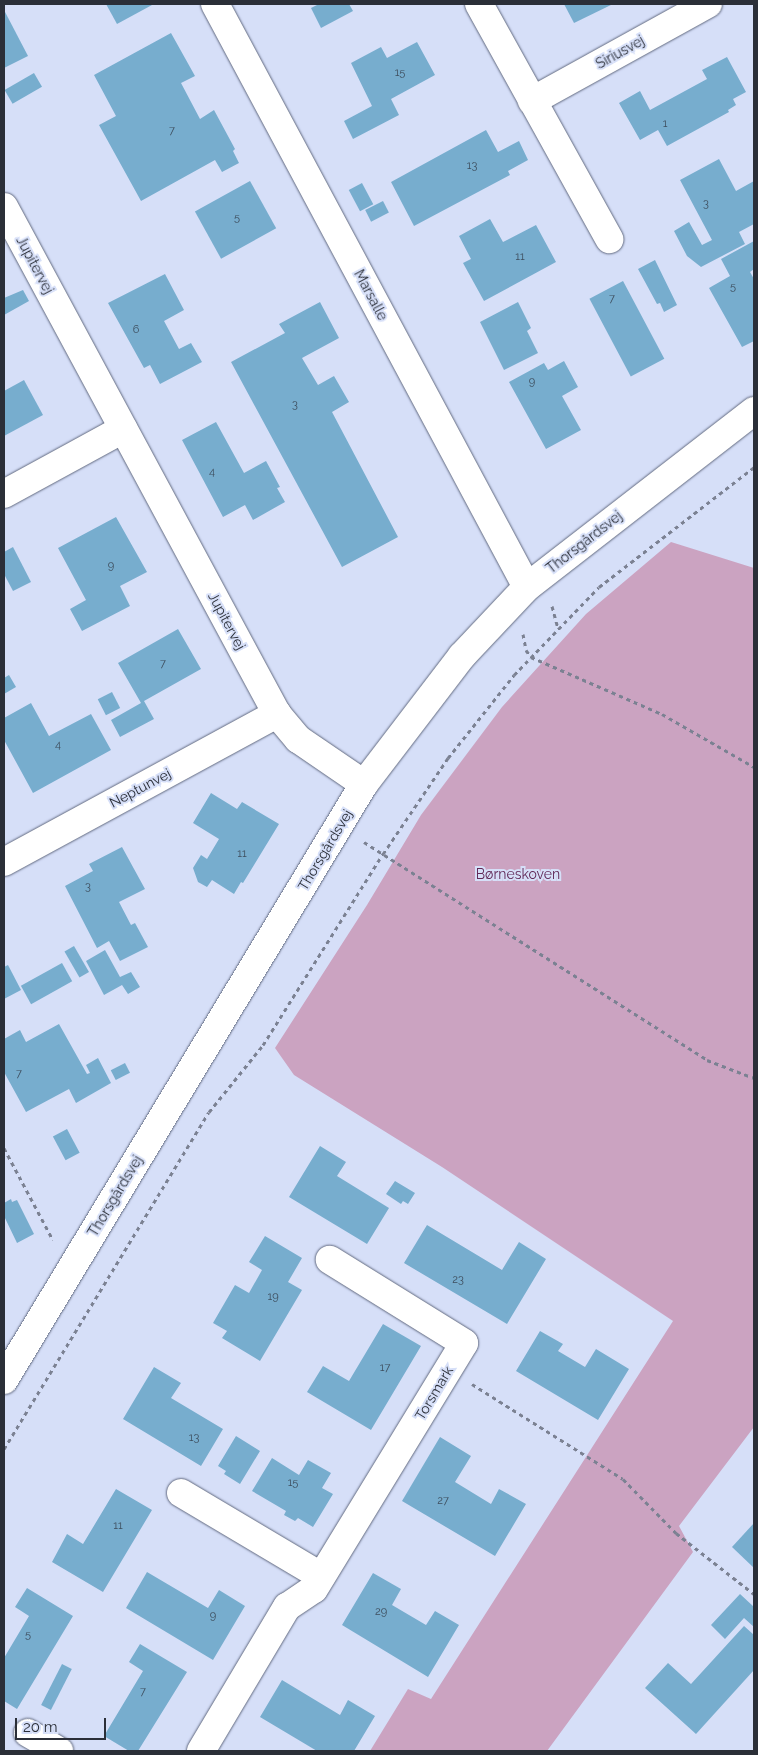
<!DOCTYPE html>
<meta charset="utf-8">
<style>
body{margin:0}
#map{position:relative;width:758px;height:1755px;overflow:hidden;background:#d6dff8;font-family:Raleway,sans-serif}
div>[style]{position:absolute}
.green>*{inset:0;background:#cba3c1}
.building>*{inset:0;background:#77adce;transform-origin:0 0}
.path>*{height:3px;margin-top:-1.5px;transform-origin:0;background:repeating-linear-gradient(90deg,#7b8192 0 4px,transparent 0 8px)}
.roads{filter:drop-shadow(0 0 1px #626a80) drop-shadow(0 0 1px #626a80)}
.minor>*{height:28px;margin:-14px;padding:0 14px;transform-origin:14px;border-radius:14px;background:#fff}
.tertiary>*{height:28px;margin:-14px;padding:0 14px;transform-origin:14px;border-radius:14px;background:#fff}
span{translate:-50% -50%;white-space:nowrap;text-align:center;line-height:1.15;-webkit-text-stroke:4px #d6dff8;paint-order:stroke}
.number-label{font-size:11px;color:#3e4e5e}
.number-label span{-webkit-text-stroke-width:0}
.street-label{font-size:14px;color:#2b2f38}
.park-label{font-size:14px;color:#612857}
.frame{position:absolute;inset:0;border:5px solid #2b2f38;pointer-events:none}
.scale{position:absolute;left:15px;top:1718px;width:91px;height:22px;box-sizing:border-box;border:2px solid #2b2f38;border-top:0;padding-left:6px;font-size:15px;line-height:18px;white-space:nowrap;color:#2b2f38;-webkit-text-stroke:4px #d6dff8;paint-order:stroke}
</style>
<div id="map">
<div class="green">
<div style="clip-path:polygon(671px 542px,754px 568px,754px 1427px,679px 1526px,693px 1552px,547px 1751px,370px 1751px,408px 1689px,431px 1699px,673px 1321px,442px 1167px,294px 1075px,275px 1048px,367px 905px,421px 815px,502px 707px,586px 614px)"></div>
</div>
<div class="building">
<div style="clip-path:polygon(106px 4px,151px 4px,152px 5px,117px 24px)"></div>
<div style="clip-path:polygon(319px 4px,349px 4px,353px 11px,321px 28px,311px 8px)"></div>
<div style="clip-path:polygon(564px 4px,613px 4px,574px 23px)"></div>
<div style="clip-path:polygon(4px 10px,28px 56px,4px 68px)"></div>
<div style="clip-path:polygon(171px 33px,195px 76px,181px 83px,200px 119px,214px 110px,235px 149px,233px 151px,239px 163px,222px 172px,215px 160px,141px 201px,99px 125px,116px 116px,94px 75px)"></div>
<div style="clip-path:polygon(417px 42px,435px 75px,391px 99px,399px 115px,353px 139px,344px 121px,372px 106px,351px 63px,381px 47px,387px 58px)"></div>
<div style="clip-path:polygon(727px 57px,746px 92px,733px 99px,736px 105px,728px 110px,729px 112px,667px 146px,658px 130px,640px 140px,619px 103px,640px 91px,650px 110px,707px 79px,702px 70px)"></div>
<div style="left:34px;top:73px;width:16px;height:34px;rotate:60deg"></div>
<div style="clip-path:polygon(486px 130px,498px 152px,519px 141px,528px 160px,508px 171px,510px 175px,414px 226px,391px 182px)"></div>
<div style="clip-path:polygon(719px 159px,736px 191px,754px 181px,754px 224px,739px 232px,745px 244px,701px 267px,687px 256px,674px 231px,689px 222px,702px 245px,712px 240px,680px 180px)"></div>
<div style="left:250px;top:181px;width:54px;height:63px;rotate:61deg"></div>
<div style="left:362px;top:183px;width:24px;height:15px;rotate:62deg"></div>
<div style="left:383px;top:201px;width:13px;height:20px;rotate:63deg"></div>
<div style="clip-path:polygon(490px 219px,503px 242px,536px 225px,556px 262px,484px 301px,463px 263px,471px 259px,459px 236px)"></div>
<div style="clip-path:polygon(754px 241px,754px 269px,750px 272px,754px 279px,754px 341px,742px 347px,709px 288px,730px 276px,721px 259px)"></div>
<div style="clip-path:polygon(655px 260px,677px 305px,664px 312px,660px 303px,657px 304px,638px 269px)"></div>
<div style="clip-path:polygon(165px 274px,184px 310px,164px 321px,179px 349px,191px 343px,202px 362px,160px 384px,150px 365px,144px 368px,108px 303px)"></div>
<div style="left:623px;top:281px;width:88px;height:38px;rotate:62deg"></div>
<div style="clip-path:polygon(23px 290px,29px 301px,4px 315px,4px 298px)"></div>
<div style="clip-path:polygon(320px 302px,339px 338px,302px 358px,318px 385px,334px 376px,349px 402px,332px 412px,398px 537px,342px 567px,231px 362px,285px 333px,279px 324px)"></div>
<div style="clip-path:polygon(518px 302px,531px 328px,527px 331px,538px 353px,504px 370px,480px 322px)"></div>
<div style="clip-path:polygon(564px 361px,578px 387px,562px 396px,581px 430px,546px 449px,509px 382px,544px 363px,548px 370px)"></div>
<div style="clip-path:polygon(24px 380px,43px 415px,4px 436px,4px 391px)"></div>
<div style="clip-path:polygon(216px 422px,244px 473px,266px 461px,280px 487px,277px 488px,285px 502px,253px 520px,245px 505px,223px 517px,182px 440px)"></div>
<div style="clip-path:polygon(116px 517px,147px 572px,120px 586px,130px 606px,82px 631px,70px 609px,86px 600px,58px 548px)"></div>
<div style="clip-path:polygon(13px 547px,31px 582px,13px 591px,4px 574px,4px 552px)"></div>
<div style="clip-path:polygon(178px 629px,201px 669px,144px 701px,154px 719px,120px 737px,111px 720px,141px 703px,118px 663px)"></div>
<div style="clip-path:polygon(9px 675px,16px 687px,4px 694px,4px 678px)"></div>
<div style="left:112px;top:692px;width:18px;height:16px;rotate:63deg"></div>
<div style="clip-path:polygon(31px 703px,49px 736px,91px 714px,111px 750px,33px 793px,4px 740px,4px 718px)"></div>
<div style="clip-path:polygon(211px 793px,237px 809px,242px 802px,279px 824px,243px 883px,241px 882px,234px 894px,212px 880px,207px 887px,198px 882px,193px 868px,201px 855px,207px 859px,219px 839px,193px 823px)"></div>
<div style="clip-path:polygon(122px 847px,145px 889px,119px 902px,131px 925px,135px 923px,148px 947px,120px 961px,109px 941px,97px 948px,65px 886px,93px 871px,89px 864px)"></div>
<div style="left:74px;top:946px;width:30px;height:11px;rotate:60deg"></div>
<div style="clip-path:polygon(105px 950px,120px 977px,131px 972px,140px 987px,128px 994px,122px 985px,104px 995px,86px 961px)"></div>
<div style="left:62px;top:963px;width:21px;height:47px;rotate:61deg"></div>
<div style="clip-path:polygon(8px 965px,21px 990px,4px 999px,4px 967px)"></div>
<div style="clip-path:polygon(59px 1024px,87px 1074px,90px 1073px,86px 1065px,98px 1058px,111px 1083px,76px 1103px,69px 1089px,26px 1112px,4px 1072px,4px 1039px,20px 1030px,26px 1042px)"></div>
<div style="left:125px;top:1063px;width:11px;height:16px;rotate:63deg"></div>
<div style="left:67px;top:1129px;width:27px;height:16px;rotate:62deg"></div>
<div style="clip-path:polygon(320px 1146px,346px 1162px,337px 1176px,389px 1208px,367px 1244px,289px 1197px)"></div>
<div style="clip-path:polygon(395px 1181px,415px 1193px,408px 1204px,403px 1201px,401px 1204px,386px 1194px)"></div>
<div style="clip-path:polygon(11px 1199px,12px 1202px,17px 1200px,34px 1234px,17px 1243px,4px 1216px,4px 1203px)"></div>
<div style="clip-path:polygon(427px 1225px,502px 1270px,519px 1242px,546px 1259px,507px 1324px,404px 1263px)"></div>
<div style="clip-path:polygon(265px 1236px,302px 1258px,288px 1282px,302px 1290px,260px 1361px,222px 1338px,227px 1331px,213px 1323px,235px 1285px,249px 1293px,262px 1270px,249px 1262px)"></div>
<div style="clip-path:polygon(383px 1324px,421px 1346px,371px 1430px,307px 1392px,323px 1366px,349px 1381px)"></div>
<div style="clip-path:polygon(540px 1331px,563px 1344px,558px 1351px,585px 1367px,596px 1349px,629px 1369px,598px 1420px,516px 1371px)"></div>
<div style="clip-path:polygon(154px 1367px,181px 1383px,171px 1398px,223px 1429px,201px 1466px,123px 1419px)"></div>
<div style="clip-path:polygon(236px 1436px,260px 1451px,240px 1484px,224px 1474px,226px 1471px,218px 1466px)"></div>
<div style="clip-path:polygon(440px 1437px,471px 1456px,455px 1482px,491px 1504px,499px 1489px,526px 1504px,495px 1556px,402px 1501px)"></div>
<div style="clip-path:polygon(272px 1458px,299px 1475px,308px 1460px,331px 1473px,322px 1488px,333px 1494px,313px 1527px,298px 1518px,295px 1521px,284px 1515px,286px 1511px,252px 1491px)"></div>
<div style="clip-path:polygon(116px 1489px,152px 1510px,103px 1592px,52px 1562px,67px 1534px,83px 1544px)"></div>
<div style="clip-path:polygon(754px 1523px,754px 1568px,732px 1547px)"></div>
<div style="clip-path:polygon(147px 1572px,208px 1608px,219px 1590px,245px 1606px,213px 1660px,126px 1608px)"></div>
<div style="clip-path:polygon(373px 1573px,401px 1589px,392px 1605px,426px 1625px,435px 1611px,459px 1625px,428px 1677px,342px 1625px)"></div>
<div style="clip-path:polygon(27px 1588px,73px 1616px,17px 1709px,4px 1701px,4px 1658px,29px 1616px,15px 1607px)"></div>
<div style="clip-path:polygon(740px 1594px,754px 1607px,754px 1627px,744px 1618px,725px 1639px,711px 1625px)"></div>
<div style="clip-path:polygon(744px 1626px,754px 1635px,754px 1670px,696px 1734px,645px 1688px,668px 1663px,691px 1684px)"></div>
<div style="clip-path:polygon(140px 1644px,187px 1672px,138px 1751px,129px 1751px,104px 1736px,143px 1671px,129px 1662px)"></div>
<div style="left:62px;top:1664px;width:11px;height:46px;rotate:27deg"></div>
<div style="clip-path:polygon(282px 1680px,340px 1715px,348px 1700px,375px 1716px,354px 1751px,317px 1751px,260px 1717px)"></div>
</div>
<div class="path">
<div style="left:552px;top:606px;width:24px;rotate:75deg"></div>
<div style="left:523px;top:634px;width:16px;rotate:79deg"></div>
<div style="left:526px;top:650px;width:9px;rotate:54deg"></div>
<div style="left:531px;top:657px;width:143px;rotate:23.5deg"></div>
<div style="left:662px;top:714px;width:106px;rotate:29.9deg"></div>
<div style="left:364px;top:842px;width:406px;rotate:32.4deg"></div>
<div style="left:707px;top:1060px;width:50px;rotate:21deg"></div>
<div style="left:4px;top:1148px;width:104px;rotate:62deg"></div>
<div style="left:472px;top:1384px;width:178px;rotate:32.2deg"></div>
<div style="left:623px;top:1479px;width:76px;rotate:45.5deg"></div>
<div style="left:676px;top:1533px;width:99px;rotate:38deg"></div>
<div style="left:4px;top:1449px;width:394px;rotate:-58.7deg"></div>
<div style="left:209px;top:1112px;width:86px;rotate:-51.1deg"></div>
<div style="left:263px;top:1045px;width:226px;rotate:-57.9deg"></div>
<div style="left:383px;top:854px;width:116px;rotate:-55.9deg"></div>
<div style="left:448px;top:758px;width:106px;rotate:-51.5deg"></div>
<div style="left:514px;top:675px;width:122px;rotate:-46deg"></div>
<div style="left:599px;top:587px;width:196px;rotate:-37.7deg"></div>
</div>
<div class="roads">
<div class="minor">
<div style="left:215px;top:4px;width:661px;rotate:61.85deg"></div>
<div style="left:479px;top:4px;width:269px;rotate:61deg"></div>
<div style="left:532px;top:101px;width:201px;rotate:-28.9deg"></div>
<div style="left:4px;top:207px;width:576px;rotate:61.7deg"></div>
<div style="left:277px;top:714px;width:33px;rotate:50deg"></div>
<div style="left:298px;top:739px;width:80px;rotate:34.3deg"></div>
<div style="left:4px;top:494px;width:136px;rotate:-28.6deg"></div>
<div style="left:4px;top:862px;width:311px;rotate:-28.5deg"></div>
<div style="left:181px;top:1493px;width:163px;rotate:30.7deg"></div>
<div style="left:28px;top:1733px;width:36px;rotate:30deg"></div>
<div style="left:201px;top:1751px;width:168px;rotate:-59.2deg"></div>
<div style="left:287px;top:1607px;width:32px;rotate:-34deg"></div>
<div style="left:314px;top:1589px;width:288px;rotate:-58.6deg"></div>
<div style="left:464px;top:1343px;width:158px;rotate:-148.2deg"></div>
</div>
<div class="tertiary">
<div style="left:4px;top:1380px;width:696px;rotate:-58.87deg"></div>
<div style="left:364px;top:784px;width:161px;rotate:-52.6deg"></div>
<div style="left:462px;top:656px;width:95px;rotate:-46.7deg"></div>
<div style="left:527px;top:587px;width:287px;rotate:-37.8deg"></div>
</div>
</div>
<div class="number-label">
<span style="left:400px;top:73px">15</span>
<span style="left:665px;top:124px">1</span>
<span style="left:172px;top:131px">7</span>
<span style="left:472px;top:166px">13</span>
<span style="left:706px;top:204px">3</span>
<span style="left:237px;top:218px">5</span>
<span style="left:520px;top:257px">11</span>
<span style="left:733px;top:287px">5</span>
<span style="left:612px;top:299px">7</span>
<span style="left:136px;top:330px">6</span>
<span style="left:532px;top:382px">9</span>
<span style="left:295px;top:405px">3</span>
<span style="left:212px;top:472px">4</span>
<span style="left:111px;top:566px">9</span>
<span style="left:163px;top:664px">7</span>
<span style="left:58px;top:745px">4</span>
<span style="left:242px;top:854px">11</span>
<span style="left:88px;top:887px">3</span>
<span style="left:19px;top:1074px">7</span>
<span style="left:458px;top:1280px">23</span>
<span style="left:273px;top:1297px">19</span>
<span style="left:385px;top:1368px">17</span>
<span style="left:194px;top:1438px">13</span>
<span style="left:293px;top:1483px">15</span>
<span style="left:443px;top:1501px">27</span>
<span style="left:118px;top:1526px">11</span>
<span style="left:381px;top:1612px">29</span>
<span style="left:213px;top:1616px">9</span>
<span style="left:28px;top:1635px">5</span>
<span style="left:143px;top:1692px">7</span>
</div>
<div class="street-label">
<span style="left:620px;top:52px;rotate:-29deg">Siriusvej</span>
<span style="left:35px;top:265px;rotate:62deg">Jupitervej</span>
<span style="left:371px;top:295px;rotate:62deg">Marsalle</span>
<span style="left:584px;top:542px;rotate:-38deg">Thorsgårdsvej</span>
<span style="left:227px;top:621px;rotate:62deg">Jupitervej</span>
<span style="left:140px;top:788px;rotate:-28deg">Neptunvej</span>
<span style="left:325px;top:850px;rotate:-59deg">Thorsgårdsvej</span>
<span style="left:115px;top:1196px;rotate:-59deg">Thorsgårdsvej</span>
<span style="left:434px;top:1393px;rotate:-59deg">Torsmark</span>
</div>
<div class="park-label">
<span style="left:518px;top:874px">Børneskoven</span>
</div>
<div class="frame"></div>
<div class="scale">20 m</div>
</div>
